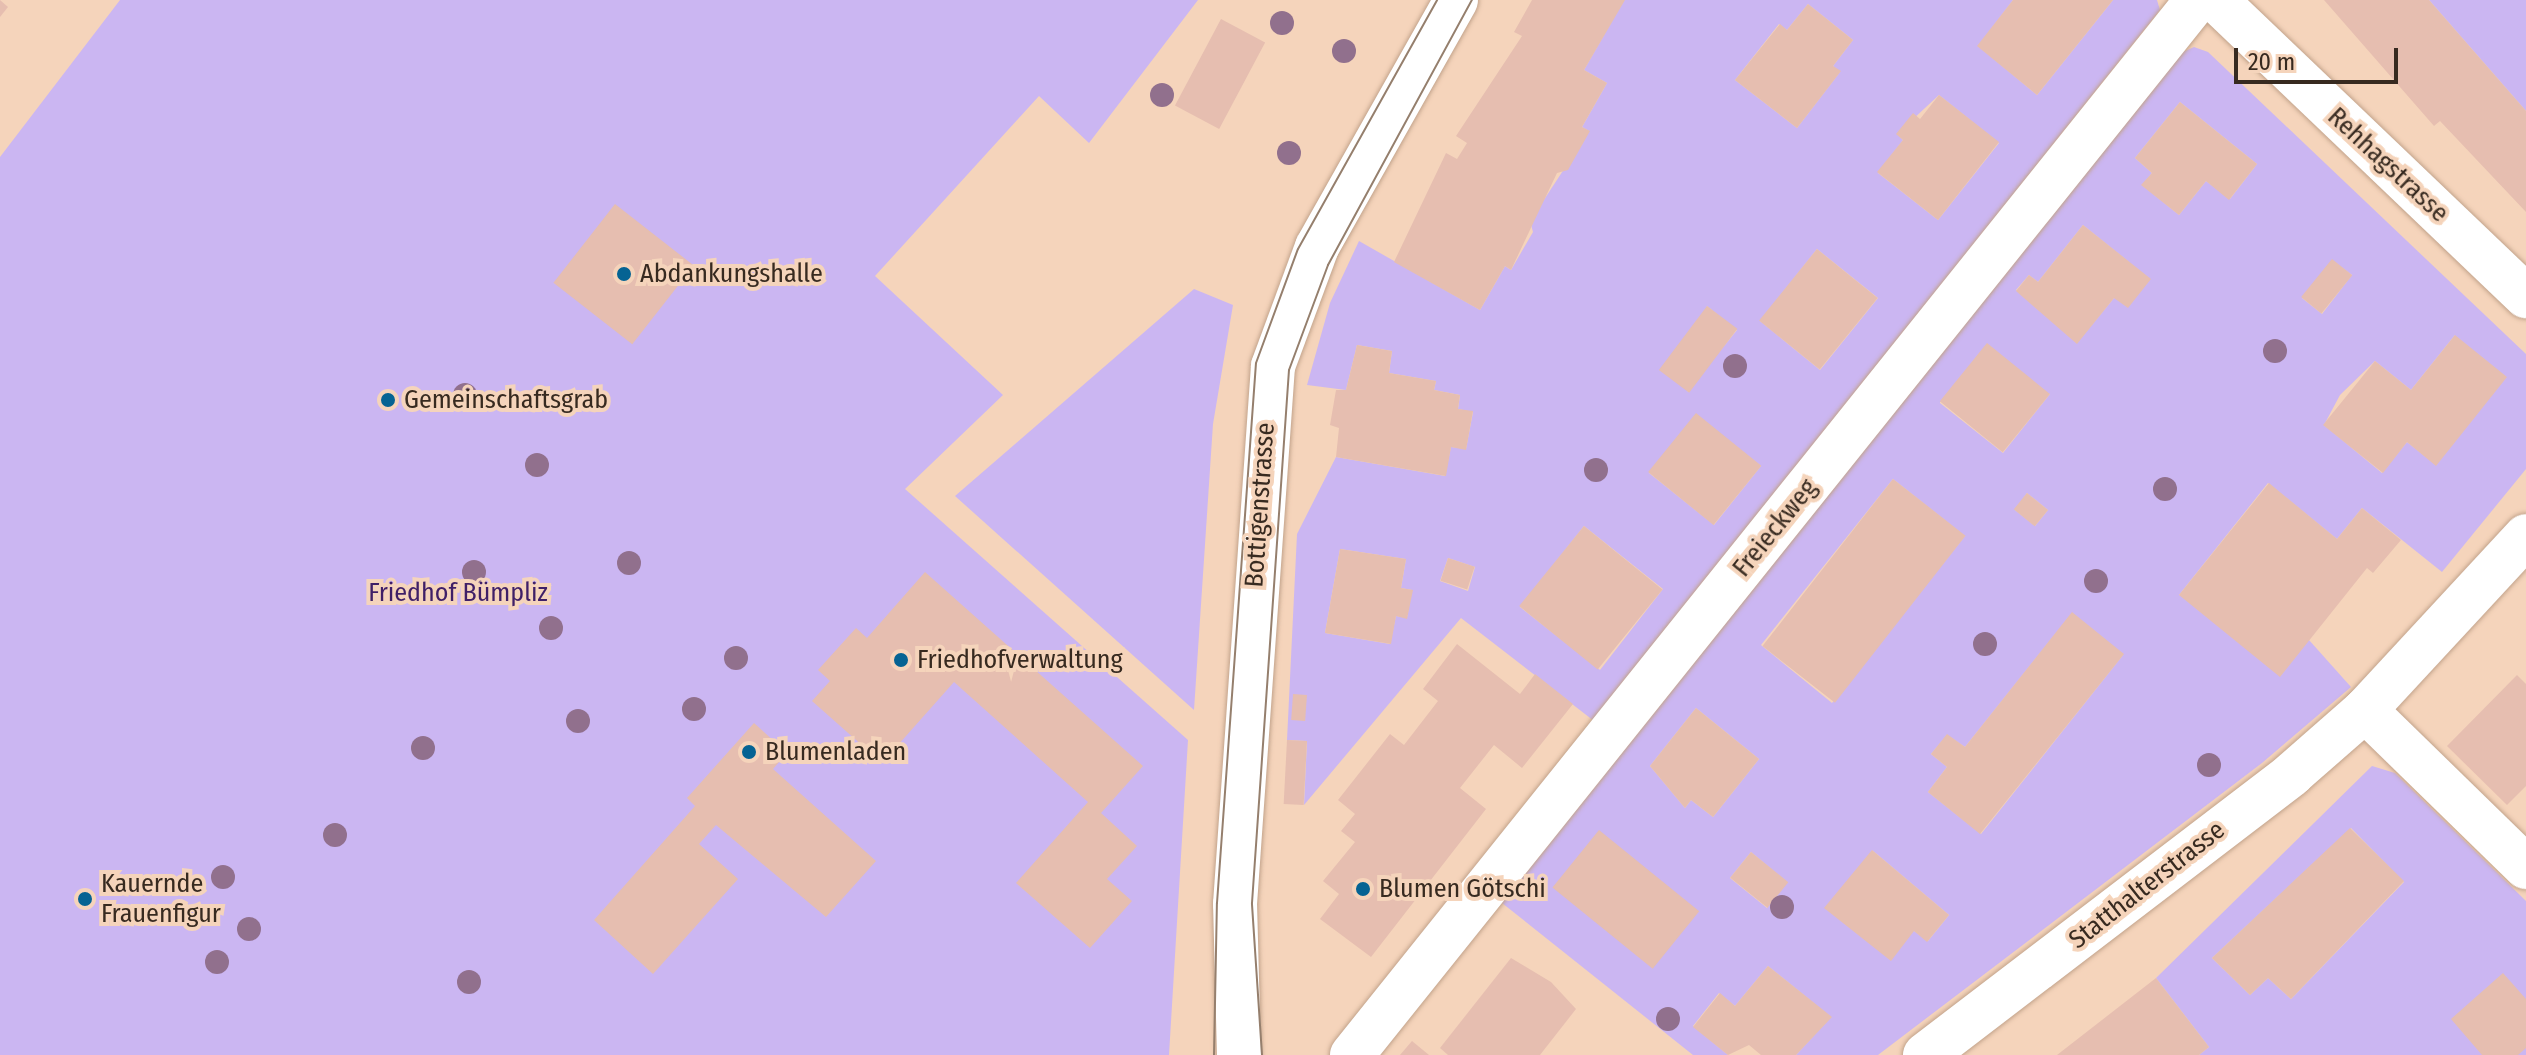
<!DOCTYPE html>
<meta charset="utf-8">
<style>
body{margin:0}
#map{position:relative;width:2526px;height:1055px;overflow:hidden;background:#f5d4bb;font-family:"Fira Sans Condensed",sans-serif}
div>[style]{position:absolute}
.green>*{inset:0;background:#cbb6f2}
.building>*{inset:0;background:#e6beb0;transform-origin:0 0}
.roads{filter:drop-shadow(0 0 2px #c2a38b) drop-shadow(0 0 2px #c2a38b)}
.minor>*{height:44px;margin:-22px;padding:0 22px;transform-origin:22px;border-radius:22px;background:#fff}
.tram>*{height:2px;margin:-1px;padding:0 1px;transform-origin:1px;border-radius:1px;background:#957f6d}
.trees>*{width:24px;height:24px;margin:-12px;border-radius:50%;background:#91708d}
.dots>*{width:22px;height:22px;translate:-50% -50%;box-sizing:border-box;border:4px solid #f5d4bb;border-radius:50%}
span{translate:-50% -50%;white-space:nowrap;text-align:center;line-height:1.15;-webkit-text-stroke:8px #f5d4bb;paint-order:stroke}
.street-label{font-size:26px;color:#372a20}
.poi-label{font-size:26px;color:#372a20}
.left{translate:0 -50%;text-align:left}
.park-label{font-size:26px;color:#3f1f67}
.scale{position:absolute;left:2234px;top:48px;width:164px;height:36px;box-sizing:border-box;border:4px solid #372a20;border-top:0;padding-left:10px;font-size:24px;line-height:28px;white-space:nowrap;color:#372a20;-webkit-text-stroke:6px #f5d4bb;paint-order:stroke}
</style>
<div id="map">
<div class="green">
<div style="clip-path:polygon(120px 0,1198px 0,1089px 143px,1039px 96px,875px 276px,1003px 395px,905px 489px,1188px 740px,1169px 1055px,0 1055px,0 157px)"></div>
<div style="clip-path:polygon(evenodd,1624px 0,2013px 0,1978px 46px,2037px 95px,2113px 0,2157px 0,2160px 10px,1594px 721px,1461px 618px,1304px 805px,1307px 741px,1287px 740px,1297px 534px,1336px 457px,1445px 476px,1451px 447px,1466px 449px,1473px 412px,1458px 409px,1460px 395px,1434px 390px,1436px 381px,1389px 373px,1392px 351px,1357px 345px,1346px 390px,1307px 385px,1330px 303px,1359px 241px,1480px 310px,1505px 266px,1511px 270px,1533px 232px,1530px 221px,1589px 131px,1582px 127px,1607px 83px,1584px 70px,1624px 0,1808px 4px,1853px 40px,1833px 66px,1840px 72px,1797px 128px,1735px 80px,1779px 24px,1787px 30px,1808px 4px,1624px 0,1939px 95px,1999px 143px,1938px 220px,1878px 173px,1903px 140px,1897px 134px,1939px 95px,1624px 0,1817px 249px,1878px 298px,1820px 370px,1760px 321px,1817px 249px,1624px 0,1707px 306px,1737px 330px,1687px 392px,1707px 306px,1624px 0,1696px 414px,1761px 466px,1714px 525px,1649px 473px,1696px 414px,1624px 0,1584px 526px,1663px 589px,1600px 670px,1520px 607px,1584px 526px,1624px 0,1340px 549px,1406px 559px,1401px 588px,1412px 590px,1407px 618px,1396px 616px,1390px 644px,1325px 633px,1340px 549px,1624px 0,1448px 558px,1475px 567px,1468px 591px,1440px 581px,1448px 558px)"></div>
<div style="clip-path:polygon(2429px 0,2526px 0,2526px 111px)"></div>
<div style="clip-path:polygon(evenodd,2194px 47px,2208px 52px,2526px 354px,2526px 469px,2442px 572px,2362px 508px,2337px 539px,2268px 483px,2179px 595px,2309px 640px,2351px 687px,2262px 763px,1878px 1055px,1796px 1055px,1831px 1017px,1768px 966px,1735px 1006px,1719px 993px,1693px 1026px,1728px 1055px,1693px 1055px,1502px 903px,2181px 53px,2194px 47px,2180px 102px,2257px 164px,2230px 199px,2206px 181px,2179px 215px,2142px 185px,2152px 173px,2135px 158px,2180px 102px,2194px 47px,2083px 225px,2150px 279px,2114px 298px,2077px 343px,2016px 290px,2029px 275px,2038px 282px,2083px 225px,2194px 47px,2332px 260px,2352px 275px,2322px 314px,2302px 298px,2332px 260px,2194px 47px,2455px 335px,2436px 465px,2407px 442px,2382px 473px,2324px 425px,2340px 395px,2375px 361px,2411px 390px,2455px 335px,2194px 47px,2050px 394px,2003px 453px,1940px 403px,1940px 402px,2050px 394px,2194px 47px,1893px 479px,1965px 536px,1832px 703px,1761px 645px,1893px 479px,2194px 47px,2027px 493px,2048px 510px,2035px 526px,2015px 510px,2027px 493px,2194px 47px,2072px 613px,2123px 655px,1981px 834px,1928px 792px,1947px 767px,1931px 754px,1947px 735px,1965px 747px,2072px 613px,2194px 47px,1696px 708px,1759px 759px,1713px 817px,1691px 800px,1685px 808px,1650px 766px,1696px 708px,2194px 47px,1872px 850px,1949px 915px,1928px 941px,1914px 931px,1872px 850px,2194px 47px,1751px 852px,1787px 882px,1767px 908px,1730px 878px,1751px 852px)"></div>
<div style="clip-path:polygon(1194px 289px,1233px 305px,1213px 424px,1194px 710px,955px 496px)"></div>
<div style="clip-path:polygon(evenodd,2372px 766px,2395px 773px,2526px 901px,2526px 1055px,2199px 1055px,2209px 1047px,2156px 978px,2372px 766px,2351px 828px,2404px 882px,2291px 999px,2268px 978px,2250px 995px,2212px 958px,2351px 828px)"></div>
</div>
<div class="building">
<div style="clip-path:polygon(0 0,8px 7px,0 17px)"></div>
<div style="clip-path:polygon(1532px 0,1625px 0,1584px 70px,1607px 83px,1582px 127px,1590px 131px,1568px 170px,1557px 173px,1511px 270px,1505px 266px,1480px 310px,1394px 262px,1446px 153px,1457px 159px,1467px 143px,1456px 136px,1522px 36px,1514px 32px)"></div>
<div style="clip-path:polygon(2013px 0,2113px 0,2037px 95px,1977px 46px)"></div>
<div style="clip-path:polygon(2324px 0,2429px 0,2526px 111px,2526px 212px,2440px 121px,2434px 126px)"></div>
<div style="clip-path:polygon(1808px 4px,1853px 40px,1833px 66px,1841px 71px,1797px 128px,1735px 80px,1780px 24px,1787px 30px)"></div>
<div style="left:1221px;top:19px;width:50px;height:98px;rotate:28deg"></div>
<div style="clip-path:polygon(1939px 95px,1999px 142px,1938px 220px,1877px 172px,1903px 140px,1896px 134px,1913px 113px,1920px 119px)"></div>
<div style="clip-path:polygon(2180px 102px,2257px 164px,2229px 200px,2206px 181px,2179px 215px,2141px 185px,2152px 173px,2135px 158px)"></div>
<div style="left:615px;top:204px;width:100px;height:100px;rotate:38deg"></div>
<div style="clip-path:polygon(2083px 225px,2151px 279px,2128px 308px,2114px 298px,2077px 344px,2016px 291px,2029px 275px,2038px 282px)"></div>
<div style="left:1817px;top:249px;width:78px;height:92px;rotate:39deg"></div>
<div style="left:2332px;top:259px;width:26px;height:49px;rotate:39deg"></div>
<div style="left:1707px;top:306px;width:38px;height:80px;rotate:37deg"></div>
<div style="clip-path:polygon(2455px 335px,2507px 377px,2436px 466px,2407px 442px,2383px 473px,2323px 425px,2375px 361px,2411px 390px)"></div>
<div style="left:1987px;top:343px;width:81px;height:75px;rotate:39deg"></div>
<div style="clip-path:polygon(1357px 345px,1392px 351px,1389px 373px,1436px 381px,1434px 390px,1460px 395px,1458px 409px,1473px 411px,1466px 450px,1451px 447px,1446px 476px,1336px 457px,1339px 428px,1330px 425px,1336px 390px,1346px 390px)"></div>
<div style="left:1696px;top:413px;width:84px;height:76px;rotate:39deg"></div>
<div style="left:1893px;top:479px;width:92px;height:212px;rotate:38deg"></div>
<div style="clip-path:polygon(2269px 483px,2337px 539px,2362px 508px,2401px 540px,2373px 573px,2367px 568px,2280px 677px,2179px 595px)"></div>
<div style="left:2027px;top:493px;width:27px;height:21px;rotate:39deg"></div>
<div style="left:1584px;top:526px;width:101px;height:103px;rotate:39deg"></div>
<div style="clip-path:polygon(1340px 549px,1406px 559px,1401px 588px,1413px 590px,1407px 619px,1396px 616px,1391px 644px,1325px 633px)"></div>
<div style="left:1448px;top:558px;width:28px;height:24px;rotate:18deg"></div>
<div style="clip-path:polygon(925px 572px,1143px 766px,1101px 813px,1137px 846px,1107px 879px,1132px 901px,1090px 948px,1016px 883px,1088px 802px,954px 682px,882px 763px,812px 701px,830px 681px,818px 670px,856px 628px,867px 638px)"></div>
<div style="clip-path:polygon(2072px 612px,2124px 654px,1980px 834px,1928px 792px,1947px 767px,1931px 754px,1947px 734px,1965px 747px)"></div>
<div style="clip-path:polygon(1457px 644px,1520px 694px,1535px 674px,1573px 704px,1522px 768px,1494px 745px,1460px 788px,1486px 809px,1371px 957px,1320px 919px,1339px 894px,1323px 881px,1355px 842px,1341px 831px,1355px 814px,1338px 800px,1390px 734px,1404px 745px,1438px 701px,1423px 689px)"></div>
<div style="clip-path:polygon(2517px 675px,2526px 684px,2526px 786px,2507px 805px,2447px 746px)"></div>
<div style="left:1293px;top:694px;width:14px;height:26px;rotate:4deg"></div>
<div style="clip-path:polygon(1696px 708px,1759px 759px,1713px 817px,1691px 800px,1685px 808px,1650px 766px)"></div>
<div style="clip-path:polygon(754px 723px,787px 753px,773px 769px,876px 861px,826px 917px,716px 825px,699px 844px,738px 879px,653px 974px,594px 920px,695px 806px,687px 798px)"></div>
<div style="left:1287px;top:740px;width:20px;height:64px;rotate:3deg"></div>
<div style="clip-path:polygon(2350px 828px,2404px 881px,2291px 999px,2268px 978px,2250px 995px,2212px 958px)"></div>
<div style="left:1599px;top:830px;width:129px;height:74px;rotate:39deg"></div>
<div style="clip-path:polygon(1872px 850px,1949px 915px,1927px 942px,1914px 931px,1891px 961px,1824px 908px)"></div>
<div style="left:1751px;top:852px;width:48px;height:33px;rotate:39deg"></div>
<div style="clip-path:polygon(1511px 958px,1551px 982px,1576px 1009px,1540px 1055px,1448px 1055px,1440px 1048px)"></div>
<div style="clip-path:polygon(1768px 966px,1832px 1017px,1796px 1055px,1761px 1055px,1749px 1045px,1728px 1055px,1693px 1027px,1720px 993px,1735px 1006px)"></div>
<div style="clip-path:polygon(2503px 973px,2526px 999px,2526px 1048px,2518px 1055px,2482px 1055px,2451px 1019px)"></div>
<div style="clip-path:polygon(2156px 978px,2209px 1047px,2199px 1055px,2057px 1055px)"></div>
<div style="clip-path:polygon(1412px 1041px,1429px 1055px,1400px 1055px)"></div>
</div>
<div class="roads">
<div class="minor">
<div style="left:2216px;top:0;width:429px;rotate:43.7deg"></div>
<div style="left:2365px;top:710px;width:225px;rotate:44.3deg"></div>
<div style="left:1239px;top:1055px;width:151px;rotate:-91.5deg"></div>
<div style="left:1235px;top:904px;width:539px;rotate:-85.96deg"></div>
<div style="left:1273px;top:366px;width:127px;rotate:-69.7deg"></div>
<div style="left:1317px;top:247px;width:283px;rotate:-60.6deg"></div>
<div style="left:1352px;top:1055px;width:1352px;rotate:-51.31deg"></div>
<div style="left:1925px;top:1055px;width:462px;rotate:-37.4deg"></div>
<div style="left:2292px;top:774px;width:97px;rotate:-41.2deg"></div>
<div style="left:2365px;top:710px;width:237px;rotate:-47.2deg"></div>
</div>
</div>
<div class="tram">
<div style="left:1214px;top:1055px;width:152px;rotate:-88.9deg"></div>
<div style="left:1217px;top:903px;width:541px;rotate:-85.87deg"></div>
<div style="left:1256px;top:363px;width:121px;rotate:-69.8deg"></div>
<div style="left:1298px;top:249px;width:285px;rotate:-60.8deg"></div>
<div style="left:1262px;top:1055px;width:152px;rotate:-93.8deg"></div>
<div style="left:1252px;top:903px;width:534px;rotate:-86.03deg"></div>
<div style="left:1289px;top:370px;width:112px;rotate:-69.6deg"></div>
<div style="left:1328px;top:265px;width:302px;rotate:-61.5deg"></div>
</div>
<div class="trees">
<div style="left:1282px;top:23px"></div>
<div style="left:1344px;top:51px"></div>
<div style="left:1162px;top:95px"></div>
<div style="left:1289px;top:153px"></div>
<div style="left:2275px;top:351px"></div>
<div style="left:1735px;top:366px"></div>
<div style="left:465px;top:395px"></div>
<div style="left:537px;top:465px"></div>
<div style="left:1596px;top:470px"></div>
<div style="left:2165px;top:489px"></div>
<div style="left:629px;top:563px"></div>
<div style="left:474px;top:572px"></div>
<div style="left:2096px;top:581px"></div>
<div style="left:551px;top:628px"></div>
<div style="left:1985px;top:644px"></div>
<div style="left:736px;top:658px"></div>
<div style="left:694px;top:709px"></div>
<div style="left:578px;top:721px"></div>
<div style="left:423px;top:748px"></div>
<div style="left:2209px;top:765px"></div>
<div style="left:335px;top:835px"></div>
<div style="left:223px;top:877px"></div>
<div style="left:1782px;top:907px"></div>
<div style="left:249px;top:929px"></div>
<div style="left:217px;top:962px"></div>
<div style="left:469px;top:982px"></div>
<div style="left:1668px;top:1019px"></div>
</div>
<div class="dots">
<div style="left:624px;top:274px;background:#056393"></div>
<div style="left:388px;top:400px;background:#056393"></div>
<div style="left:901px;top:660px;background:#056393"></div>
<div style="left:749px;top:752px;background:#056393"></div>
<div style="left:1363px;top:889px;background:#056393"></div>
<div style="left:85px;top:899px;background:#056393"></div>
</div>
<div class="street-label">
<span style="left:2388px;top:165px;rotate:43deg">Rehhagstrasse</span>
<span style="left:1260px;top:505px;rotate:-86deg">Bottigenstrasse</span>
<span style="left:1775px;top:528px;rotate:-51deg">Freieckweg</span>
<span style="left:2147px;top:885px;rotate:-38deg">Statthalterstrasse</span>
</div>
<div class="poi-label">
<span class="left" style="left:640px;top:274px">Abdankungshalle</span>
<span class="left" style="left:404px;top:400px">Gemeinschaftsgrab</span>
<span class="left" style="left:917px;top:660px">Friedhofverwaltung</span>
<span class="left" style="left:765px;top:752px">Blumenladen</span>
<span class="left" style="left:101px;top:899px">Kauernde<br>Frauenfigur</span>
<span class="left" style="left:1379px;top:889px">Blumen Götschi</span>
</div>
<div class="park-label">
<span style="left:458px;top:593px">Friedhof Bümpliz</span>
</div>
<div class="scale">20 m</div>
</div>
